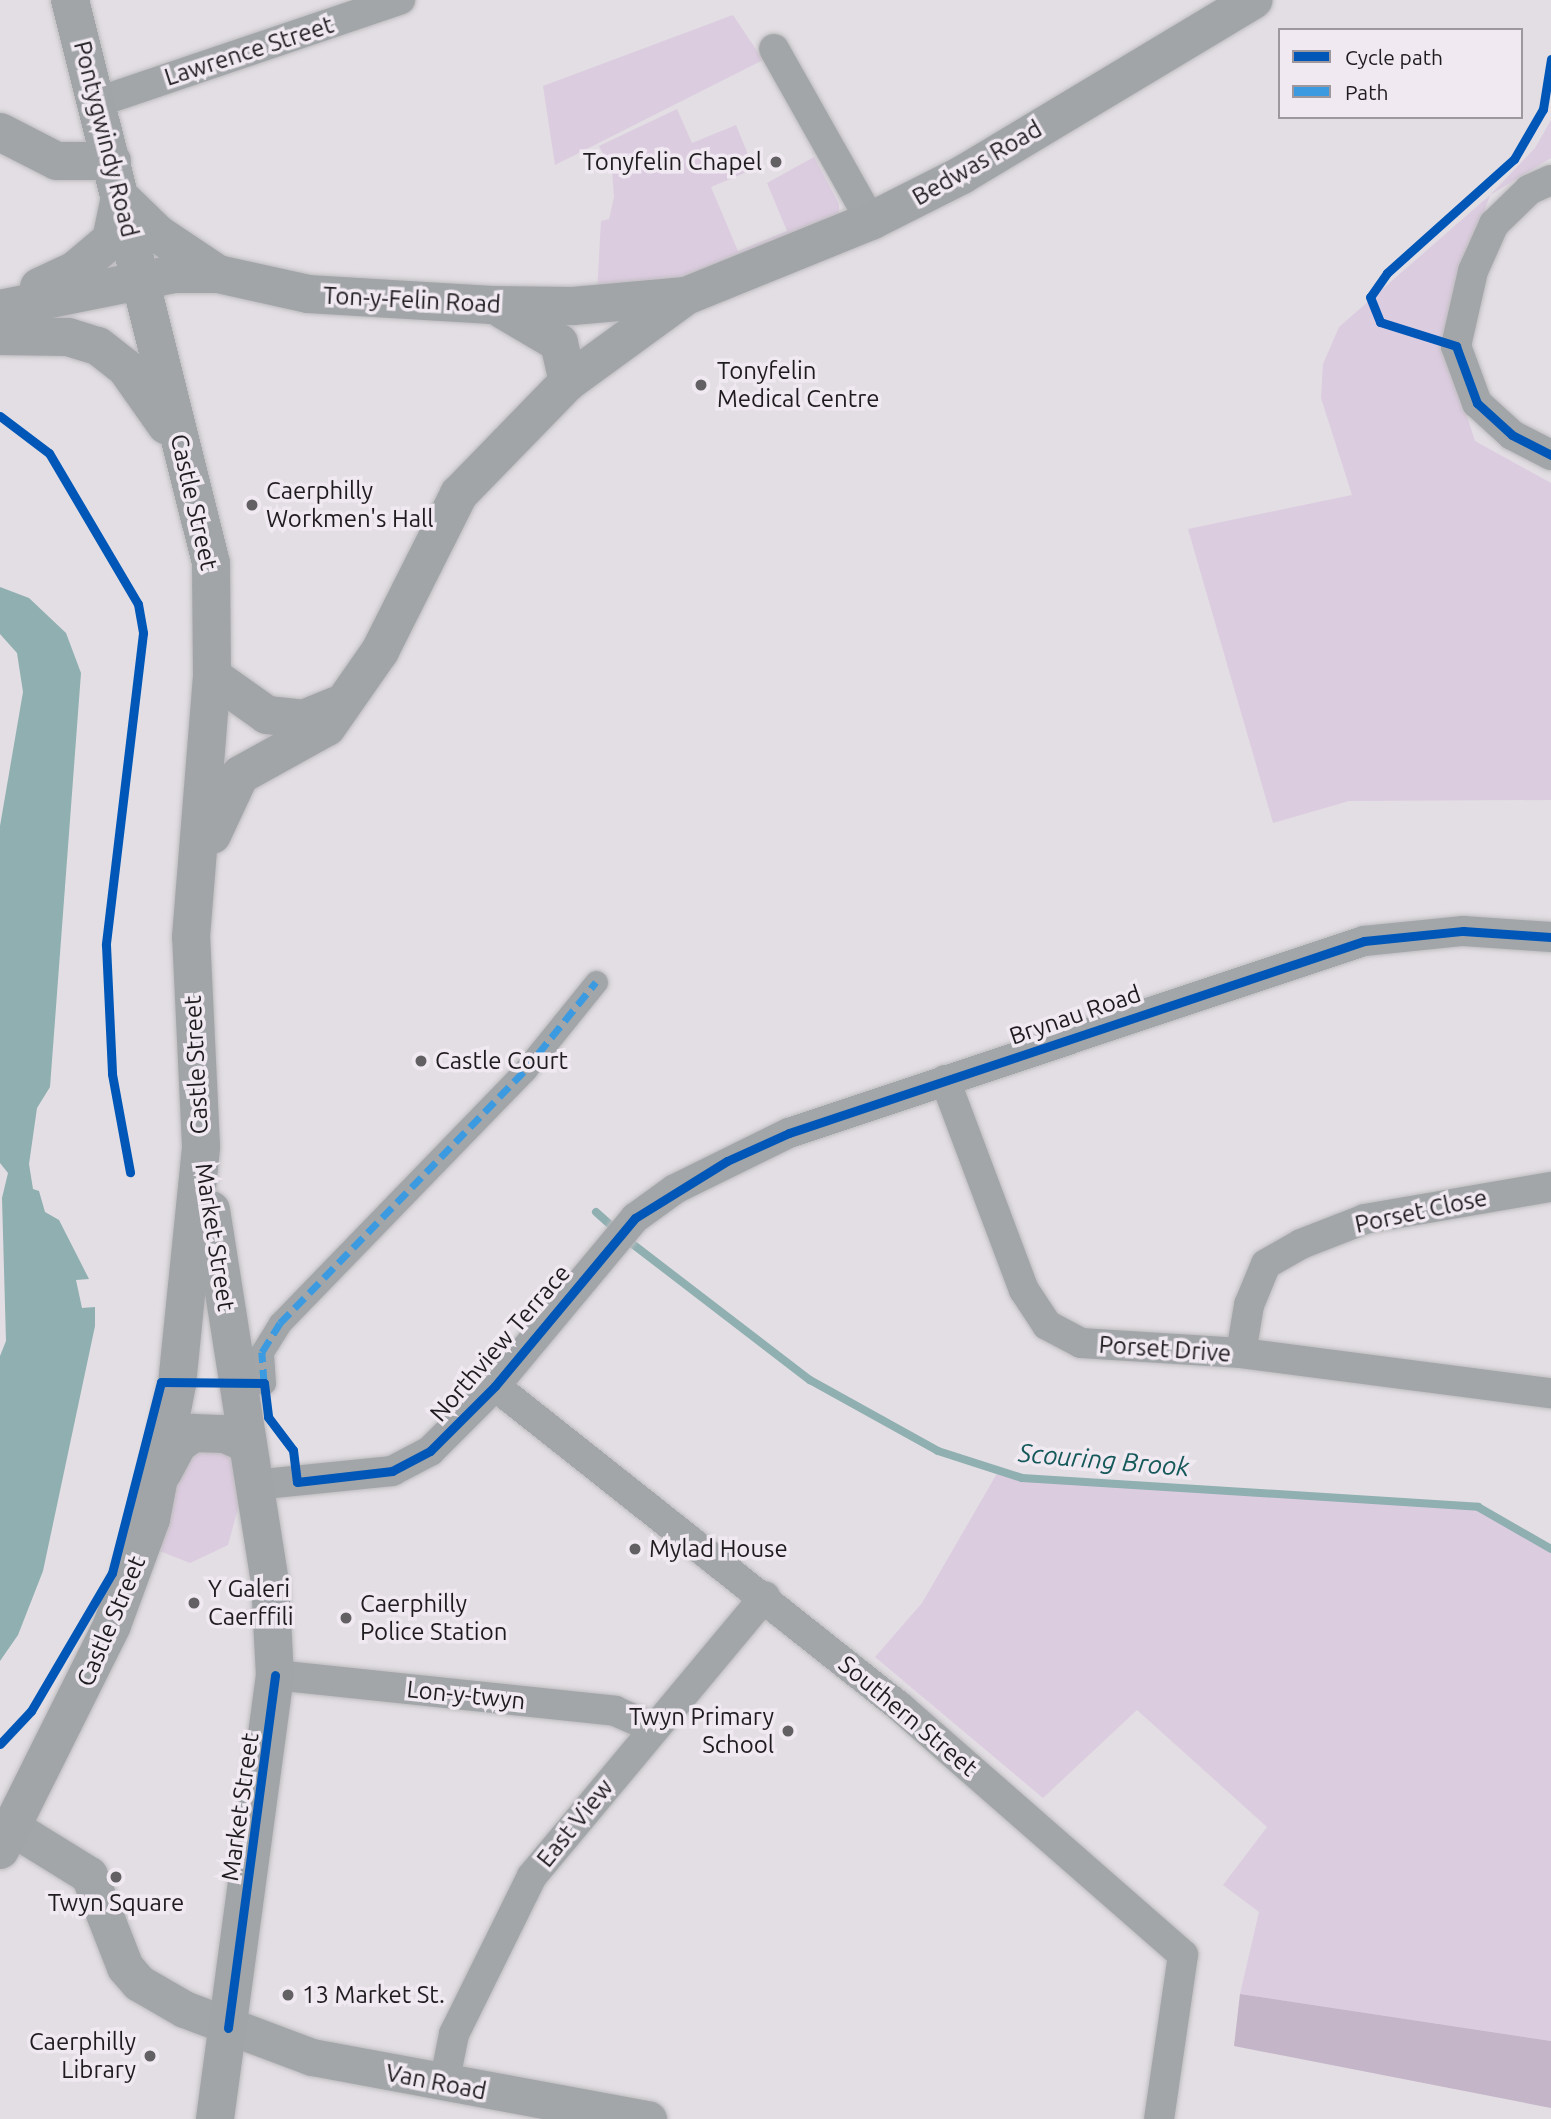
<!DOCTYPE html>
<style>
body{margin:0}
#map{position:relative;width:1551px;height:2119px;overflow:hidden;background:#e2dee3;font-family:Ubuntu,sans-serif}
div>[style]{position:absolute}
.green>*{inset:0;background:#dccce0}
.forest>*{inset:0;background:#c4b5c8}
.water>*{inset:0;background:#8fafb1}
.stream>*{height:8px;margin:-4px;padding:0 4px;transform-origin:4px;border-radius:4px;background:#8fafb1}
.roads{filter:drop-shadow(0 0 2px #bebcbf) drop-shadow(0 0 2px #bebcbf)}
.pedestrian>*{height:23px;margin:-11.5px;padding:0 11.5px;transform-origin:11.5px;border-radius:11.5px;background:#a3a6a8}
.minor>*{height:30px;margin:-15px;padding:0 15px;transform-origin:15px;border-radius:15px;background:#a3a6a8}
.tertiary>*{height:37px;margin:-18.5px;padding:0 18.5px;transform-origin:18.5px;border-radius:18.5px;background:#a3a6a8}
.secondary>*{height:38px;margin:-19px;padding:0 19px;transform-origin:19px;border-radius:19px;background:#a2a5a8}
.quiet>*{height:7px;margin-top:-3.5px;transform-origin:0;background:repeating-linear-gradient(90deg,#3c9be0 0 14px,transparent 0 21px)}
.cycleway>*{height:9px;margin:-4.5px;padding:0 4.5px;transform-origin:4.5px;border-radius:4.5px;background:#0057b8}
.dots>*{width:19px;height:19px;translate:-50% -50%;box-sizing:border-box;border:4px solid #f1e9f2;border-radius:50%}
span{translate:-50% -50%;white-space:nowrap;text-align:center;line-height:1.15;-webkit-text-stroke:7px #f1e9f2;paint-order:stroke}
.street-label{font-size:24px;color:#1f1c1f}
.poi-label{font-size:24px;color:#1f1c1f}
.right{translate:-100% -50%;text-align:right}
.left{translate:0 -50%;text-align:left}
.water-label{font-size:26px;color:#16595a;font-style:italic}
.legend{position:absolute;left:1278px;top:28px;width:245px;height:91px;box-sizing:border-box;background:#f1e9f2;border:2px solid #9d979e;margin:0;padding:9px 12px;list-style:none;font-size:21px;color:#1f1c1f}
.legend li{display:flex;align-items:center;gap:14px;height:35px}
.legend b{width:35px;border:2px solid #9d979e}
</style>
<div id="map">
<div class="green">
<div style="clip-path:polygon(733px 15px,763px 60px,555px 165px,543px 86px)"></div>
<div style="clip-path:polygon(677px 109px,692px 143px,736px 125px,754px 169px,711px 187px,738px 251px,787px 231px,767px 183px,814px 157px,839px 204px,839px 216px,710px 272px,597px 293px,601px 221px,609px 219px,614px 197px,612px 170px,599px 146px)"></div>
<div style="clip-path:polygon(1551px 120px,1551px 158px,1490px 195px,1478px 229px,1455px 380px,1475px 441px,1551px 483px,1551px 800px,1349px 801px,1273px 823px,1188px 529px,1352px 495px,1321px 398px,1323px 364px,1339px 327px,1490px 195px,1535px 148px)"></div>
<div style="clip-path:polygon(197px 1446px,235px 1453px,241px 1497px,228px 1545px,190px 1563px,157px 1550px,178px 1475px)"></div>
<div style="clip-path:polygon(999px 1470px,1022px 1478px,1478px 1507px,1551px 1549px,1551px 2041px,1240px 1994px,1259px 1912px,1223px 1885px,1267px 1827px,1137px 1710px,1043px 1798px,875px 1657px,922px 1603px)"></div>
</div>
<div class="forest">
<div style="clip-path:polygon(1240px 1994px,1551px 2041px,1551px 2108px,1234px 2046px)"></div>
</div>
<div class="water">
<div style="clip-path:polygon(0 587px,29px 598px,66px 633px,81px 673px,50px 1087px,37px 1108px,29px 1164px,33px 1189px,39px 1191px,45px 1212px,59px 1220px,89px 1279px,76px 1280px,82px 1308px,95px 1307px,95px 1326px,43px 1571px,18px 1635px,0 1661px,0 1356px,6px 1341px,2px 1198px,8px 1173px,0 1163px,0 826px,23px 692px,17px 653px,0 634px)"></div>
</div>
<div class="stream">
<div style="left:596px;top:1212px;width:27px;rotate:42deg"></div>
<div style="left:626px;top:1239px;width:232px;rotate:37.5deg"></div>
<div style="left:810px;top:1380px;width:146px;rotate:29deg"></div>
<div style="left:938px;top:1451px;width:88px;rotate:17.8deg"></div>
<div style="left:1022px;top:1478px;width:457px;rotate:3.6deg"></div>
<div style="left:1478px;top:1507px;width:84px;rotate:29.9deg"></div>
</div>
<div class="roads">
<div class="pedestrian">
<div style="left:264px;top:1383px;width:31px;rotate:-94deg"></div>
<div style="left:262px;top:1352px;width:34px;rotate:-58deg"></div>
<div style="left:280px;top:1323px;width:352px;rotate:-45.9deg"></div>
<div style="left:525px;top:1070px;width:113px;rotate:-51.1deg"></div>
</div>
<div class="minor">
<div style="left:774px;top:49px;width:197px;rotate:60.6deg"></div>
<div style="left:98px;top:102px;width:319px;rotate:-18.7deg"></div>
<div style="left:1551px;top:180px;width:24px;rotate:156deg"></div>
<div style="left:1529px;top:190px;width:49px;rotate:135.8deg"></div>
<div style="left:1494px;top:224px;width:51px;rotate:114.1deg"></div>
<div style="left:1473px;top:271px;width:77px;rotate:102.8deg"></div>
<div style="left:1456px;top:346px;width:61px;rotate:69.8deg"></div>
<div style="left:1477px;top:403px;width:47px;rotate:42.4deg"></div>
<div style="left:1512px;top:435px;width:44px;rotate:27.1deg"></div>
<div style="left:945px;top:1080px;width:224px;rotate:69.4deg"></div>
<div style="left:1024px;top:1290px;width:42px;rotate:56.7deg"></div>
<div style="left:1047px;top:1325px;width:38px;rotate:28deg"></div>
<div style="left:1081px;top:1343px;width:160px;rotate:3.6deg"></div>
<div style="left:1241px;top:1353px;width:313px;rotate:7.4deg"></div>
<div style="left:1241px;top:1353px;width:49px;rotate:-80.5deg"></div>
<div style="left:1249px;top:1305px;width:44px;rotate:-67.5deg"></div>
<div style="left:1266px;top:1264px;width:40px;rotate:-29.7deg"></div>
<div style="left:1301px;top:1244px;width:69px;rotate:-21.3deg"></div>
<div style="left:1365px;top:1219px;width:189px;rotate:-9.8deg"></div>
<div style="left:495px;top:1386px;width:517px;rotate:38.4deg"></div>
<div style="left:900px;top:1707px;width:376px;rotate:41.2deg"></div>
<div style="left:1183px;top:1955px;width:166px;rotate:98.3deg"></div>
<div style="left:254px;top:1485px;width:139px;rotate:-5.8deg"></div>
<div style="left:392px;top:1471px;width:43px;rotate:-27.8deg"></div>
<div style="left:430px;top:1451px;width:92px;rotate:-45deg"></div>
<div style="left:495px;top:1386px;width:219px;rotate:-50.2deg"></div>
<div style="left:635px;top:1218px;width:49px;rotate:-35.9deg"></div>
<div style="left:675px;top:1189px;width:127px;rotate:-26.2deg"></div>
<div style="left:789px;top:1133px;width:606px;rotate:-18.46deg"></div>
<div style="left:1364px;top:941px;width:100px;rotate:-5.8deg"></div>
<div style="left:1463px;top:931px;width:88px;rotate:3.9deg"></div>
<div style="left:275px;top:1675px;width:342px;rotate:6deg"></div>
<div style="left:615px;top:1711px;width:43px;rotate:23.6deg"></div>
<div style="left:444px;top:2084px;width:51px;rotate:-78.7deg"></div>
<div style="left:454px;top:2034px;width:176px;rotate:-63.7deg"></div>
<div style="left:532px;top:1876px;width:364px;rotate:-50.2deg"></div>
</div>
<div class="tertiary">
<div style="left:13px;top:1828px;width:89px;rotate:31.7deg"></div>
<div style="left:89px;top:1875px;width:99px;rotate:68.6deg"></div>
<div style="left:125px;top:1967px;width:21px;rotate:49deg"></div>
<div style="left:139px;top:1983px;width:52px;rotate:30deg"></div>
<div style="left:184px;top:2009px;width:137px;rotate:20.6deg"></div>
<div style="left:312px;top:2057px;width:342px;rotate:10.5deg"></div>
</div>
<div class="secondary">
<div style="left:0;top:132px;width:64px;rotate:27deg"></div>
<div style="left:57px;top:161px;width:55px"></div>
<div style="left:121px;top:198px;width:52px;rotate:44.2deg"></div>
<div style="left:158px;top:234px;width:72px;rotate:33.7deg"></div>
<div style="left:39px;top:287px;width:38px;rotate:-25deg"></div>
<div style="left:74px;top:271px;width:48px;rotate:-40deg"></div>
<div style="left:111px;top:240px;width:44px;rotate:-78.2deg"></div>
<div style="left:0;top:309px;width:177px;rotate:-11.4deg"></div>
<div style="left:174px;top:274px;width:44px"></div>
<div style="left:218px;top:274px;width:92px;rotate:12.5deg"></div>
<div style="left:308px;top:294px;width:184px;rotate:3.4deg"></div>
<div style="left:492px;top:305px;width:81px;rotate:0.7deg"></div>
<div style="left:573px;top:306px;width:113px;rotate:-5.1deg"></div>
<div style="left:686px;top:296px;width:200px;rotate:-22.1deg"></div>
<div style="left:871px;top:221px;width:102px;rotate:-26.8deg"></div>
<div style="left:962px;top:175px;width:340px;rotate:-31deg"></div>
<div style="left:503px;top:310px;width:65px;rotate:30.5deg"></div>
<div style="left:559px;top:343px;width:40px;rotate:77deg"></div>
<div style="left:0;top:336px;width:68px;rotate:0.8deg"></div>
<div style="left:68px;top:337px;width:31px;rotate:17deg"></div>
<div style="left:98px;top:346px;width:36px;rotate:38deg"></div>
<div style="left:126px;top:368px;width:70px;rotate:54.9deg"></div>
<div style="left:212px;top:676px;width:67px;rotate:35.3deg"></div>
<div style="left:267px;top:715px;width:36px;rotate:6deg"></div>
<div style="left:303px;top:719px;width:37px;rotate:-22deg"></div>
<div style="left:212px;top:835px;width:66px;rotate:-65deg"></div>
<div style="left:240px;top:775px;width:99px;rotate:-28.9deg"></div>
<div style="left:327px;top:727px;width:93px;rotate:-55.1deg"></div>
<div style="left:380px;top:651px;width:176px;rotate:-63.3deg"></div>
<div style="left:459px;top:494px;width:156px;rotate:-45.8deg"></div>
<div style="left:568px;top:382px;width:142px;rotate:-36.1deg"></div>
<div style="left:211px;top:1210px;width:376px;rotate:81deg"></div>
<div style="left:270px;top:1581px;width:94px;rotate:87deg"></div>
<div style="left:275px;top:1675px;width:448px;rotate:97.7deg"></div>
<div style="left:163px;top:1472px;width:32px;rotate:-62deg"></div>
<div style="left:178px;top:1444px;width:19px;rotate:-36deg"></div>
<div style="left:193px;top:1433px;width:32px;rotate:2deg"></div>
<div style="left:225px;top:1434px;width:24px;rotate:24deg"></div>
<div style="left:0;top:1850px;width:251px;rotate:-63.5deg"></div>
<div style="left:112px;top:1625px;width:113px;rotate:-69.8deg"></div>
<div style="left:151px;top:1519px;width:137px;rotate:-79.1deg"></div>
<div style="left:177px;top:1384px;width:239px;rotate:-84.2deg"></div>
<div style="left:201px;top:1146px;width:209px;rotate:-92.7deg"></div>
<div style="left:191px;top:937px;width:262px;rotate:-85.4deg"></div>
<div style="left:212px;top:676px;width:113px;rotate:-90.5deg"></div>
<div style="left:211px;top:563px;width:580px;rotate:-104.06deg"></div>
</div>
</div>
<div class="quiet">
<div style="left:264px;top:1383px;width:31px;rotate:-94deg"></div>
<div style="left:262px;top:1352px;width:34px;rotate:-58deg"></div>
<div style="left:280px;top:1323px;width:352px;rotate:-45.9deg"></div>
<div style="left:525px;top:1070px;width:113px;rotate:-51.1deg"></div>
</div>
<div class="cycleway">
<div style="left:1551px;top:59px;width:51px;rotate:99.1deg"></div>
<div style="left:1543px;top:109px;width:58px;rotate:120.1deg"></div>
<div style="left:1514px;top:159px;width:171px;rotate:138.1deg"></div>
<div style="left:1387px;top:273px;width:29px;rotate:125deg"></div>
<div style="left:1370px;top:297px;width:27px;rotate:68deg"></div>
<div style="left:1380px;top:322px;width:80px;rotate:17.5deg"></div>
<div style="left:1456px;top:346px;width:61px;rotate:69.8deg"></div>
<div style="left:1477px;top:403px;width:47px;rotate:42.4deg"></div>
<div style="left:1512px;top:435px;width:44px;rotate:27.1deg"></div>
<div style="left:0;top:416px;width:61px;rotate:37.1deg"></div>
<div style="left:49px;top:453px;width:175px;rotate:59.5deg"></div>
<div style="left:138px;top:604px;width:29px;rotate:80deg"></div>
<div style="left:143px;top:633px;width:314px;rotate:96.8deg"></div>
<div style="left:106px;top:945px;width:129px;rotate:87.3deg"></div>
<div style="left:112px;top:1074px;width:100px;rotate:79.6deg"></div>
<div style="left:0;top:1744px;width:45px;rotate:-46.8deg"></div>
<div style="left:31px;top:1711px;width:160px;rotate:-59.6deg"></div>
<div style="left:112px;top:1573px;width:197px;rotate:-75.6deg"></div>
<div style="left:161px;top:1382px;width:103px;rotate:0.6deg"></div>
<div style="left:264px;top:1383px;width:34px;rotate:83deg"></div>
<div style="left:268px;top:1417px;width:41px;rotate:52.9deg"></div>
<div style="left:293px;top:1450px;width:32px;rotate:83deg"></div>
<div style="left:297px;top:1482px;width:96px;rotate:-6.6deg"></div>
<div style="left:392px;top:1471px;width:43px;rotate:-27.8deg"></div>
<div style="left:430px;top:1451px;width:92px;rotate:-45deg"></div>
<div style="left:495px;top:1386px;width:219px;rotate:-50.2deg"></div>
<div style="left:635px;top:1218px;width:108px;rotate:-31.8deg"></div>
<div style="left:727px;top:1161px;width:68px;rotate:-24.3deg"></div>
<div style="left:789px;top:1133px;width:606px;rotate:-18.46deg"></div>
<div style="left:1364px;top:941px;width:100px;rotate:-5.8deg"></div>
<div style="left:1463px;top:931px;width:88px;rotate:3.9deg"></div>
<div style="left:228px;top:2028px;width:356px;rotate:-82.4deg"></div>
</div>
<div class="dots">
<div style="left:776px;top:162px;background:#636064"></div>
<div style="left:701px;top:385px;background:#636064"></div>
<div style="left:252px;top:505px;background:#636064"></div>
<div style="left:421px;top:1061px;background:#636064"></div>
<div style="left:635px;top:1549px;background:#636064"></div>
<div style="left:194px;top:1603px;background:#636064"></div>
<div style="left:346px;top:1618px;background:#636064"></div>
<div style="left:788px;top:1731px;background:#636064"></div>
<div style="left:116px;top:1877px;background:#636064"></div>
<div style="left:288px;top:1995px;background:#636064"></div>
<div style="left:150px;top:2056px;background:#636064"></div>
</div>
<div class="street-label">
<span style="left:249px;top:51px;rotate:-18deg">Lawrence Street</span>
<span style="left:106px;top:139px;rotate:76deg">Pontygwindy Road</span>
<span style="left:977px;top:163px;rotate:-30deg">Bedwas Road</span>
<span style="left:412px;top:300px;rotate:3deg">Ton-y-Felin Road</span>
<span style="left:194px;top:502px;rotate:77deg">Castle Street</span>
<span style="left:1075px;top:1015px;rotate:-19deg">Brynau Road</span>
<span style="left:196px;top:1065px;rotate:-93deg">Castle Street</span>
<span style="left:1421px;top:1211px;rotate:-12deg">Porset Close</span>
<span style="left:215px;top:1237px;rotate:81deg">Market Street</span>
<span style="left:500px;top:1343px;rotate:-49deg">Northview Terrace</span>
<span style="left:1165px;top:1349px;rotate:4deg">Porset Drive</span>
<span style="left:111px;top:1621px;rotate:-67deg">Castle Street</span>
<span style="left:466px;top:1695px;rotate:6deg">Lon-y-twyn</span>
<span style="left:908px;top:1716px;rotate:40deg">Southern Street</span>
<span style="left:240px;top:1807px;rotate:-82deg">Market Street</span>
<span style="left:575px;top:1823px;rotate:-51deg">East View</span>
<span style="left:436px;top:2082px;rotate:11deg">Van Road</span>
</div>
<div class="poi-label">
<span class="right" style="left:762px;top:162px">Tonyfelin Chapel</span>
<span class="left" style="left:717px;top:385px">Tonyfelin<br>Medical Centre</span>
<span class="left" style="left:266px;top:505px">Caerphilly<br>Workmen's Hall</span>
<span class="left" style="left:435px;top:1061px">Castle Court</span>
<span class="left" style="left:649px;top:1549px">Mylad House</span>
<span class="left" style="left:208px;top:1603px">Y Galeri<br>Caerffili</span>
<span class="left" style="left:360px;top:1618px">Caerphilly<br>Police Station</span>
<span class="right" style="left:774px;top:1731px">Twyn Primary<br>School</span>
<span style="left:116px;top:1903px">Twyn Square</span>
<span class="left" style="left:302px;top:1995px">13 Market St.</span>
<span class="right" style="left:136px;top:2056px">Caerphilly<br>Library</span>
</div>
<div class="water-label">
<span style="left:1104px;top:1460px;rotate:5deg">Scouring Brook</span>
</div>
<ul class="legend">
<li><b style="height:9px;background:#0057b8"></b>Cycle path</li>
<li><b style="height:9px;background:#3c9be0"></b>Path</li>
</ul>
</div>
